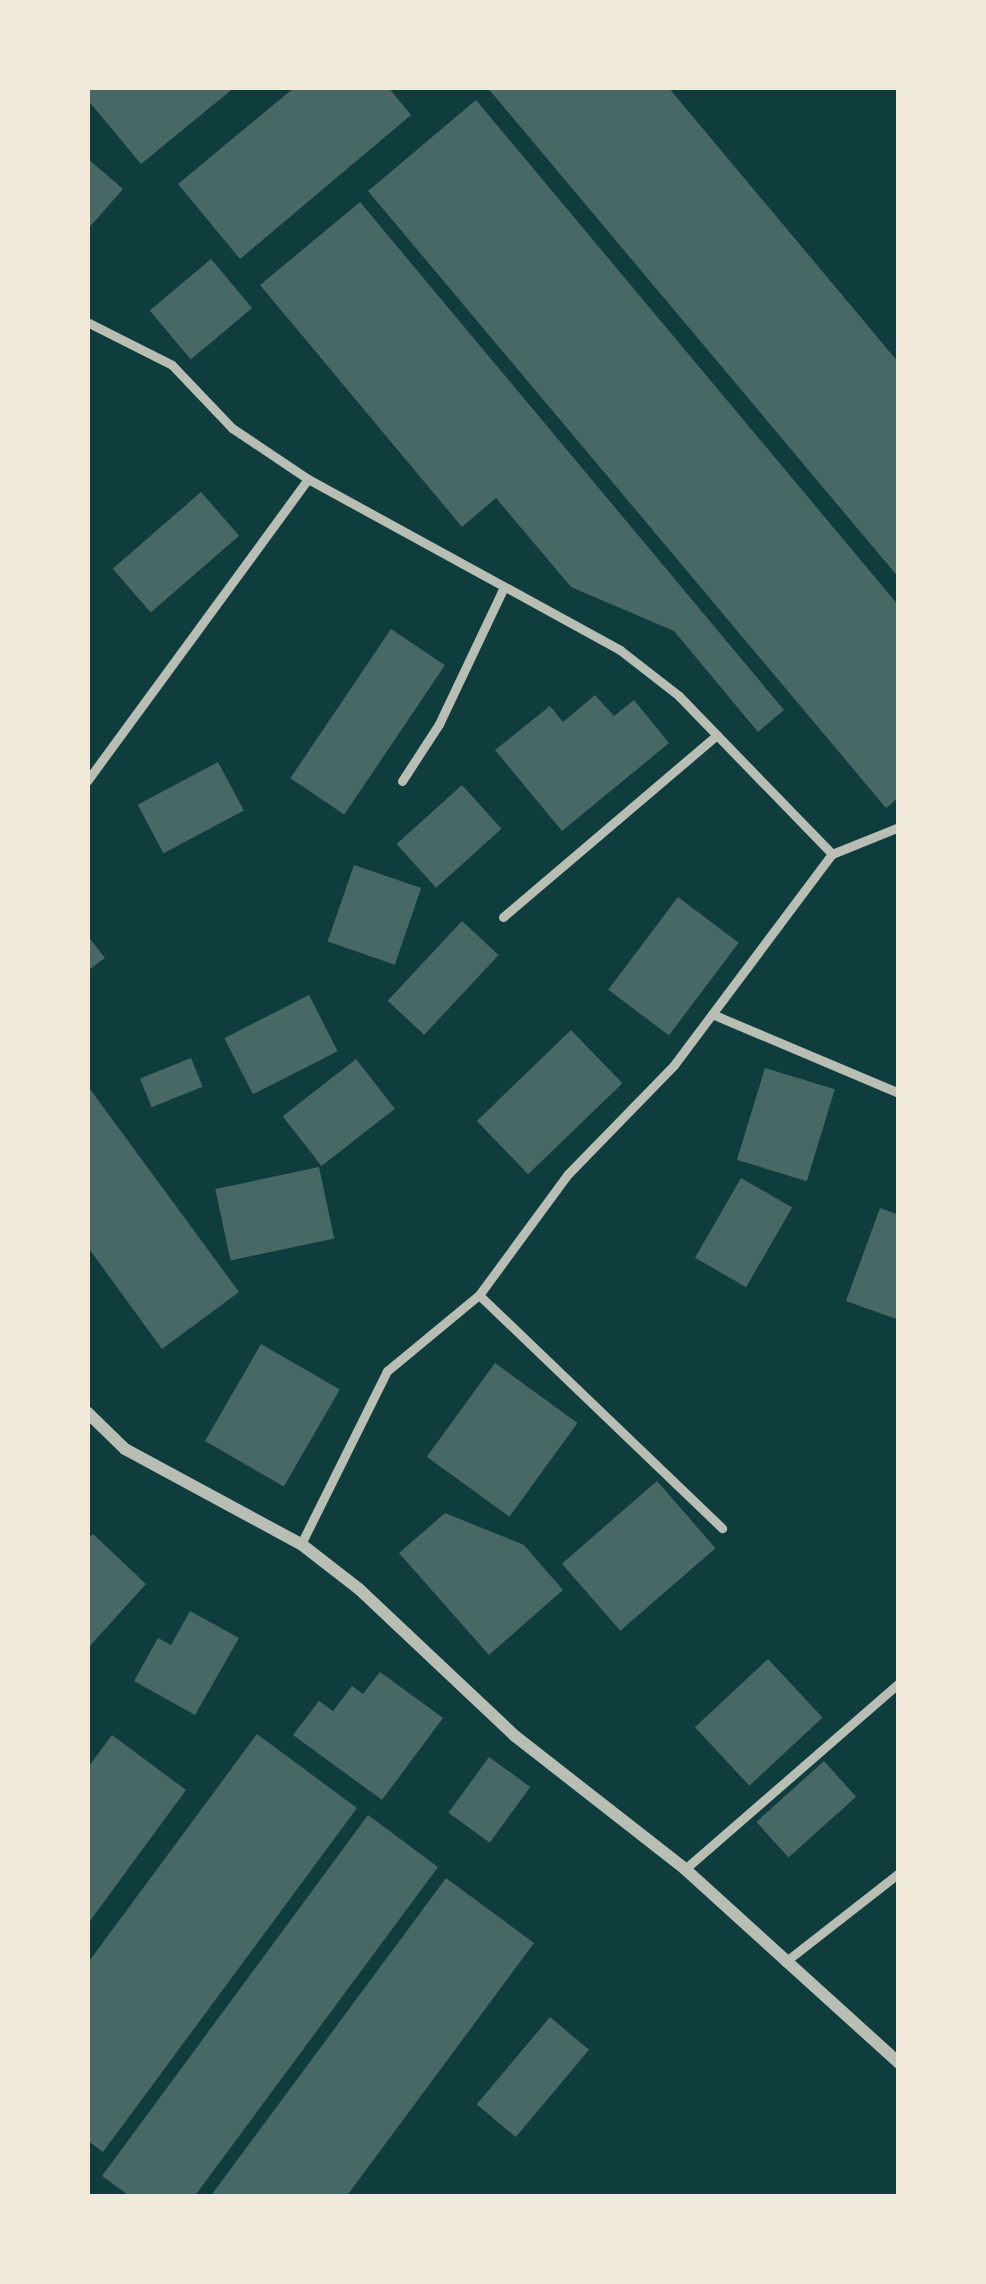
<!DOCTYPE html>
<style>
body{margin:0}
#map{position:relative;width:986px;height:2284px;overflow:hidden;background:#0f3d3e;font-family:"PT Serif",serif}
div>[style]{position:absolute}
.building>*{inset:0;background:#486865;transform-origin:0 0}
.service>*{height:9px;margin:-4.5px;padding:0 4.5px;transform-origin:4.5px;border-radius:4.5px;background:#b8beb3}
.minor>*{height:12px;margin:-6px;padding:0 6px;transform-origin:6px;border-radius:6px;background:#b8beb3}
span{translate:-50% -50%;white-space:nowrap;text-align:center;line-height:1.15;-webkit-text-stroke:12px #f1e9da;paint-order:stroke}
.frame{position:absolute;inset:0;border:90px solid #f1e9da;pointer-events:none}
</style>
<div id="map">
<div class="building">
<div style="clip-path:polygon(87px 87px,235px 87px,141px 164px,87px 99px)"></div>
<div style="clip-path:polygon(295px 87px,388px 87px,411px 115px,240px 259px,178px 184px)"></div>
<div style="clip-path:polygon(487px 87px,668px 87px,899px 363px,899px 578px)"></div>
<div style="clip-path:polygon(476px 100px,899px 606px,899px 797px,886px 808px,368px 191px)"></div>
<div style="clip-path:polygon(87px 158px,123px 189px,87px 230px)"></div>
<div style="clip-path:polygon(360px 202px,784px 710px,758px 732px,674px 631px,571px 587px,496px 498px,462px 527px,260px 285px)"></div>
<div style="left:211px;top:259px;width:64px;height:80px;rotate:50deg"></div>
<div style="left:201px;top:492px;width:58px;height:117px;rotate:49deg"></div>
<div style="left:391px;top:629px;width:65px;height:180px;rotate:34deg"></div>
<div style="clip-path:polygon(595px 695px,614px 716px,634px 700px,669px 743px,562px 831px,495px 750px,550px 706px,563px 722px)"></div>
<div style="left:218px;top:762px;width:55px;height:91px;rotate:62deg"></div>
<div style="left:462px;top:785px;width:59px;height:88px;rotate:48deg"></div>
<div style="left:354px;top:865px;width:71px;height:81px;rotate:19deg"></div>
<div style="left:678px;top:897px;width:76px;height:116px;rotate:37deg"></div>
<div style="left:462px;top:921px;width:50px;height:109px;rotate:43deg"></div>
<div style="clip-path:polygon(87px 935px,105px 958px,87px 971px)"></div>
<div style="left:309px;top:995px;width:63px;height:95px;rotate:63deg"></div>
<div style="left:571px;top:1030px;width:74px;height:131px;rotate:46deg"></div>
<div style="left:191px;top:1058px;width:31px;height:55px;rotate:68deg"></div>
<div style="left:356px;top:1059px;width:63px;height:93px;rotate:52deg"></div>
<div style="left:765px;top:1068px;width:73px;height:96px;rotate:17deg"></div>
<div style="clip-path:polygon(87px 1085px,239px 1292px,162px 1349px,87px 1246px)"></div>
<div style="left:319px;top:1167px;width:73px;height:106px;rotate:78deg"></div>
<div style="left:741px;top:1178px;width:59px;height:92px;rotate:30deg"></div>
<div style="clip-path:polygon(880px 1208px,899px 1215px,899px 1320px,846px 1301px)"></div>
<div style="left:261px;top:1344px;width:91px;height:112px;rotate:30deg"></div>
<div style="left:495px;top:1363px;width:102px;height:116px;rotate:36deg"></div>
<div style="left:657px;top:1481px;width:89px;height:126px;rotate:49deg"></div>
<div style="clip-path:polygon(445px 1513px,524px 1545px,563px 1590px,489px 1655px,399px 1553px)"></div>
<div style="clip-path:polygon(93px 1534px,146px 1584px,87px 1649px,87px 1540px)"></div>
<div style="clip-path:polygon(190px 1611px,239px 1638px,195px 1715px,134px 1681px,158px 1638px,171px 1645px)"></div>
<div style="left:768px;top:1659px;width:80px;height:100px;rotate:47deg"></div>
<div style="clip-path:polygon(380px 1672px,443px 1718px,382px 1800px,293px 1735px,319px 1701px,333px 1711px,352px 1686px,363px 1694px)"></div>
<div style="clip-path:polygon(257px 1734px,357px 1808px,103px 2152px,87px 2140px,87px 1964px)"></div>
<div style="clip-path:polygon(112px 1735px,186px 1790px,87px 1925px,87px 1769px)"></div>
<div style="left:489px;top:1757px;width:51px;height:69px;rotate:36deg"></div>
<div style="left:824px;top:1761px;width:48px;height:91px;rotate:48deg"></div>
<div style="clip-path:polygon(368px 1815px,438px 1867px,194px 2197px,131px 2197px,102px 2176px)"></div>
<div style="clip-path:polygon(446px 1878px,534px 1943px,346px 2197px,210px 2197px)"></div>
<div style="left:550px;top:2017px;width:51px;height:114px;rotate:40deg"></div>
</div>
<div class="service">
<div style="left:87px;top:322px;width:95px;rotate:26.8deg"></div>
<div style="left:172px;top:365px;width:87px;rotate:46.4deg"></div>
<div style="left:232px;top:428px;width:92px;rotate:33.9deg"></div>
<div style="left:308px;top:479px;width:356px;rotate:28.7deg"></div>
<div style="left:620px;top:650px;width:75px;rotate:37.9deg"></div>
<div style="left:679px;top:696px;width:220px;rotate:45.9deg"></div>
<div style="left:87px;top:781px;width:374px;rotate:-53.8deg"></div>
<div style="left:402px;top:781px;width:68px;rotate:-57deg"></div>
<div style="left:439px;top:724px;width:152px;rotate:-64.6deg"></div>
<div style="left:503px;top:917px;width:281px;rotate:-40.4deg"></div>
<div style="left:712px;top:1014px;width:203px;rotate:22.9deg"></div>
<div style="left:479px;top:1295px;width:337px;rotate:43.8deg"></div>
<div style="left:301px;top:1544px;width:193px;rotate:-63.6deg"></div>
<div style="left:387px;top:1371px;width:119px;rotate:-39.6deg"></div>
<div style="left:479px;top:1295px;width:150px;rotate:-53.7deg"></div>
<div style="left:568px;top:1174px;width:152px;rotate:-45.8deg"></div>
<div style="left:674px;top:1065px;width:264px;rotate:-53.2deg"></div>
<div style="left:832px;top:854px;width:72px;rotate:-21.9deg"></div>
<div style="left:685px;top:1869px;width:284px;rotate:-41deg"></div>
<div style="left:785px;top:1962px;width:145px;rotate:-38deg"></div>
</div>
<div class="minor">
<div style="left:87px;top:1412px;width:53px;rotate:44.2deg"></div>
<div style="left:125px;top:1449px;width:200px;rotate:28.4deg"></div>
<div style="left:301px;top:1544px;width:73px;rotate:37.8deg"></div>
<div style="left:359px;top:1589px;width:214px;rotate:43.3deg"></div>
<div style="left:515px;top:1736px;width:216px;rotate:38deg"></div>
<div style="left:685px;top:1869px;width:289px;rotate:42.2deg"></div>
</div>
<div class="frame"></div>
</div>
